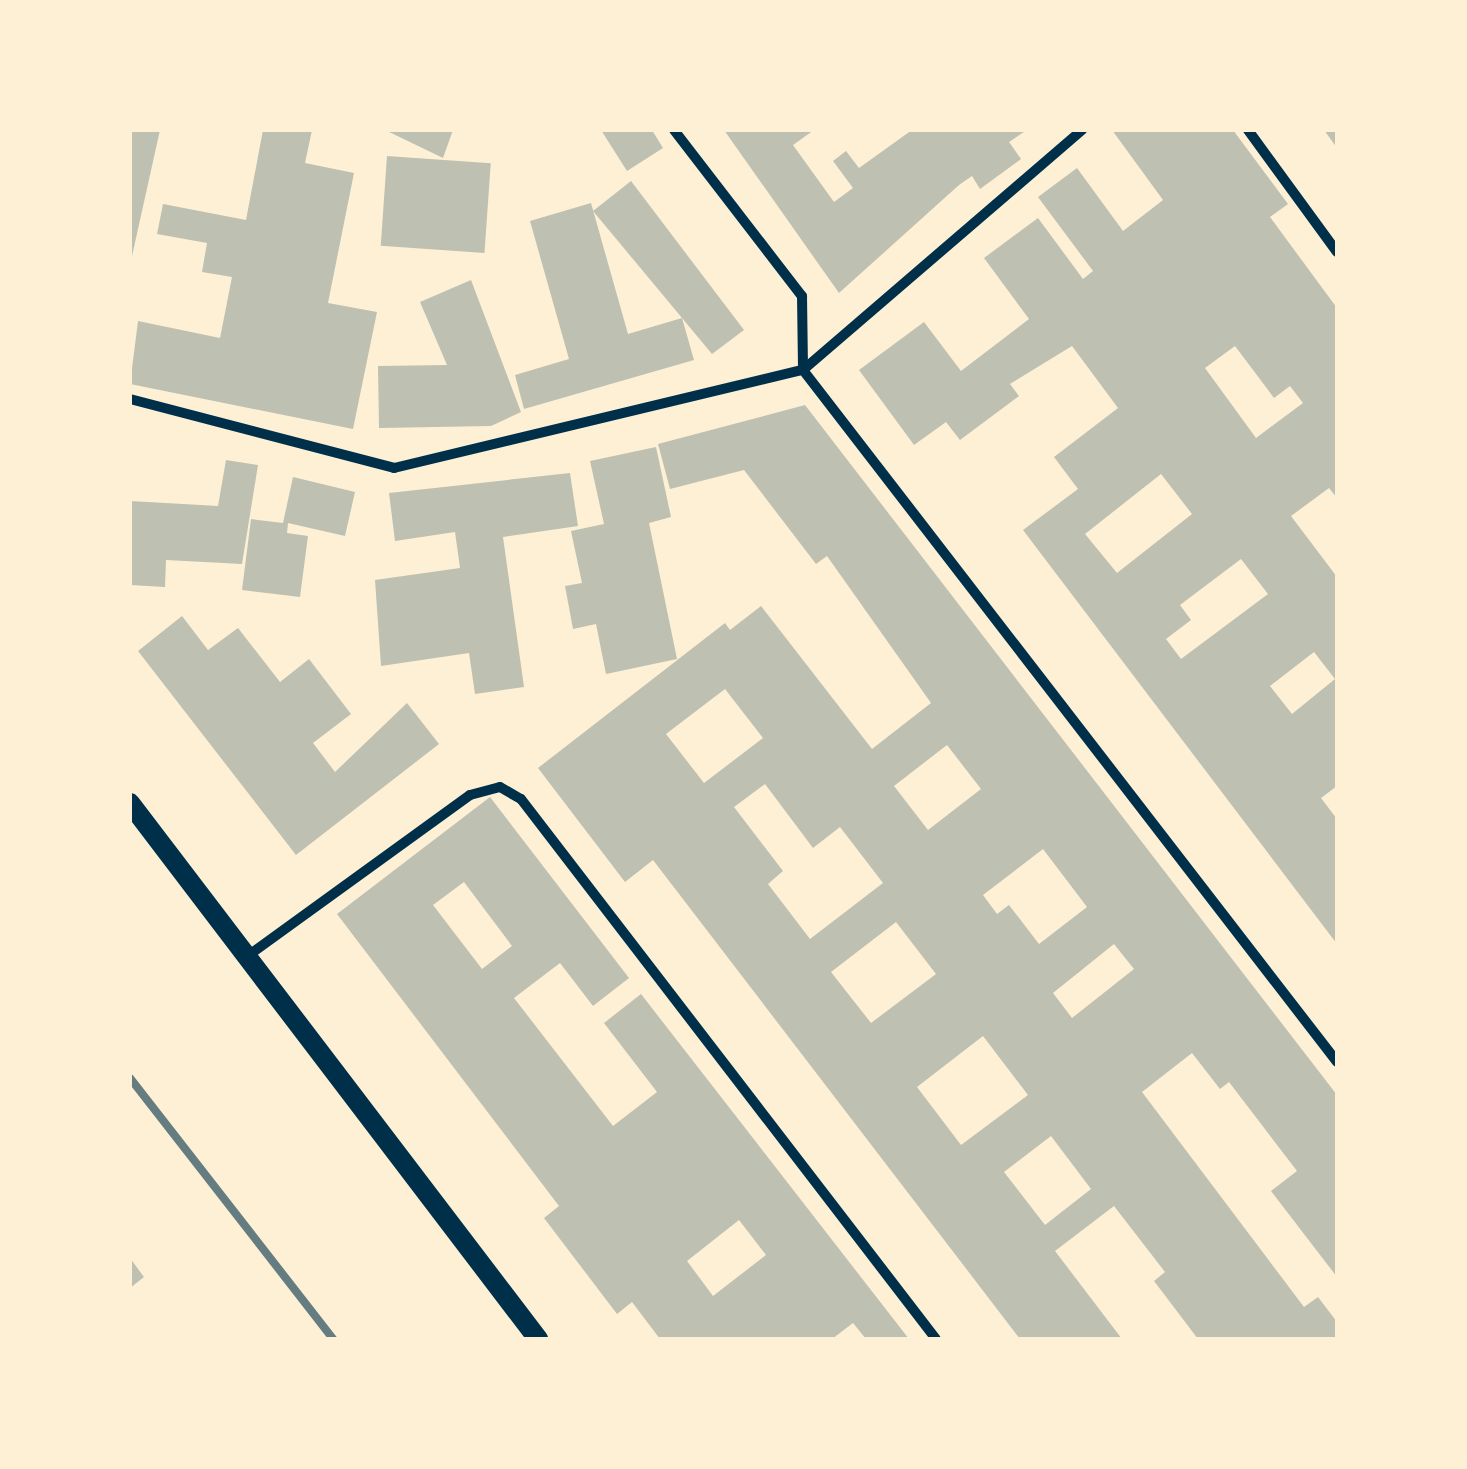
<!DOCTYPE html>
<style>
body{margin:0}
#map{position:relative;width:1467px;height:1469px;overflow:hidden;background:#fdf0d5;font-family:Roboto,sans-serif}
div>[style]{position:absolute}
.building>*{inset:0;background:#bec0b2;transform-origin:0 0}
.minor>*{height:10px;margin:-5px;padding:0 5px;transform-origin:5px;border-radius:5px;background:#003049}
.secondary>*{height:20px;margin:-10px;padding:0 10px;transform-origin:10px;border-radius:10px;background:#003049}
.rail>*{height:8px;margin:-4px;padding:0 4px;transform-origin:4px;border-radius:4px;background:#657d81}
span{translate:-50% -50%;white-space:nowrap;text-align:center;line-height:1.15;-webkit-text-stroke:8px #fdf0d5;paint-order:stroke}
.frame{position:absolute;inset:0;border:132px solid #fdf0d5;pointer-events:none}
</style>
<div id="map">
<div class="building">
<div style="clip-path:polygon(130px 130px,160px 130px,132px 256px,130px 256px)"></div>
<div style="clip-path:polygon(263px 130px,312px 130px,305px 163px,354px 173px,328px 303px,377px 312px,353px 429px,130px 384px,138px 321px,220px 338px,232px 277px,202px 272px,207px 243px,157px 234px,163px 204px,246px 220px)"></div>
<div style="clip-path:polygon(385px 130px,453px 130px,443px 158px)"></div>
<div style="clip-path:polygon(601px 130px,652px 130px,663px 148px,627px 171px)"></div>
<div style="clip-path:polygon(724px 130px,814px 130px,793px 145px,834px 202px,853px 188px,833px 161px,846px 151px,859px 168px,912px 130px,1027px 130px,1009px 142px,1021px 159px,980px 189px,972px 176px,959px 185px,839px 293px)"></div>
<div style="clip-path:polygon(evenodd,1112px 130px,1233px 130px,1288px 204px,1270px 217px,1337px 308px,1337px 498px,1329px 488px,1291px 516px,1337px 577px,1337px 786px,1321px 798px,1337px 819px,1337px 944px,1023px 530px,1078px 489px,1054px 457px,1118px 408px,1072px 346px,1010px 384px,1019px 396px,960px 440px,946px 422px,914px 445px,859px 370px,924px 322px,961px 371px,1029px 319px,984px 258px,1038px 218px,1083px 279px,1093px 271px,1038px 197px,1077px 168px,1123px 231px,1163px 200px,1112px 130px,1235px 346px,1274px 398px,1290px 386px,1303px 403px,1256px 438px,1205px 368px,1235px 346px,1112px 130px,1161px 474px,1192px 514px,1117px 573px,1085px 534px,1161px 474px,1112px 130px,1241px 559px,1268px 594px,1181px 659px,1166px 639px,1191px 620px,1180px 605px,1241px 559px,1112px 130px,1314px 652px,1335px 679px,1292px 714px,1270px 686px,1314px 652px)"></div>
<div style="clip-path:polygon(1324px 130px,1337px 130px,1337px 148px)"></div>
<div style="left:387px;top:156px;width:104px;height:90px;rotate:4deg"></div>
<div style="clip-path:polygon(631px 181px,744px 330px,712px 354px,593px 211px)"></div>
<div style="clip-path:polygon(591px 203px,628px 334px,682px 318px,694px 360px,524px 409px,515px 375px,569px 359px,530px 221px)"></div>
<div style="clip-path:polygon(471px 280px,521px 412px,491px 426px,379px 428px,378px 366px,447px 365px,420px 302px)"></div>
<div style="clip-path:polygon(evenodd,805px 405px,1337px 1095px,1337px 1277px,1271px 1191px,1297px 1171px,1229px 1082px,1220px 1089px,1192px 1053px,1142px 1092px,1304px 1307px,1318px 1297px,1337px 1322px,1336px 1339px,1198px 1339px,1154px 1281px,1165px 1272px,1114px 1206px,1055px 1251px,1122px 1339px,1020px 1339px,653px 860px,625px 882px,538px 768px,725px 623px,730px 630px,761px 606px,872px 749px,931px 703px,827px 556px,816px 564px,744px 470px,670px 489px,658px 444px,805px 405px,725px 689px,763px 738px,704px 783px,666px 734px,725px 689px,805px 405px,947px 745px,981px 789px,928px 830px,894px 786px,947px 745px,805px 405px,765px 784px,813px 848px,840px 827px,883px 883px,810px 939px,768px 884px,783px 871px,734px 807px,765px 784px,805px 405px,1043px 849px,1087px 907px,1039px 944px,1009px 905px,997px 914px,983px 895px,1043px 849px,805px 405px,896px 922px,936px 974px,871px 1023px,831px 972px,896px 922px,805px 405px,1114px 944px,1134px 969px,1072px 1018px,1053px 993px,1114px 944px,805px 405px,983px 1036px,1028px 1095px,961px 1145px,917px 1087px,983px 1036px,805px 405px,1051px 1136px,1091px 1189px,1045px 1225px,1004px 1172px,1051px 1136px)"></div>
<div style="clip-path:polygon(656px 447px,671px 517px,649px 523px,677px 659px,606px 674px,596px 624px,573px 629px,565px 586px,582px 583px,571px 531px,604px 524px,590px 461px)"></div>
<div style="clip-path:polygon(226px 460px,258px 465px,242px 564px,166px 560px,165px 587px,130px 585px,130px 501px,218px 506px)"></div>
<div style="clip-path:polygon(570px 473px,578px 526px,503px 537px,524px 687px,475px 694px,469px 653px,381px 666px,375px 580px,460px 568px,455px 532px,395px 541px,389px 493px)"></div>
<div style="clip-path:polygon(293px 477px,355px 492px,345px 536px,288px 523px,287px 533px,308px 536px,300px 597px,242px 590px,251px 519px,283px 523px)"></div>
<div style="clip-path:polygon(182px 616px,208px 650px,238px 628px,280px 682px,309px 659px,351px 714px,313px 743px,335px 772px,407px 703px,439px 744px,296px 855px,138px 651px)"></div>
<div style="clip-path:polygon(evenodd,490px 797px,629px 978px,593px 1006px,560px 963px,514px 998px,613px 1126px,657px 1092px,604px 1023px,641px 994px,909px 1339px,866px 1339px,853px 1323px,832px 1339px,660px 1339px,632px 1302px,617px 1314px,544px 1218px,559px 1206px,337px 914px,490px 797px,464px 882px,512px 946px,482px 969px,433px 905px,464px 882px,490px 797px,739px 1220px,766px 1255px,713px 1296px,687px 1261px,739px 1220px)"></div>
<div style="clip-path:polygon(130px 1258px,144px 1277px,130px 1288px)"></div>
</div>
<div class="minor">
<div style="left:674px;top:130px;width:210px;rotate:52.4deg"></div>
<div style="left:802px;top:296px;width:74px;rotate:89.2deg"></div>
<div style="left:803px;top:370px;width:874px;rotate:52.34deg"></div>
<div style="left:1248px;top:130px;width:151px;rotate:53.9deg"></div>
<div style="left:130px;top:399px;width:273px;rotate:14.6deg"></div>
<div style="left:394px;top:468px;width:421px;rotate:-13.5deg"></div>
<div style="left:803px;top:370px;width:368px;rotate:-40.7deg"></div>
<div style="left:249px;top:955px;width:273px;rotate:-35.9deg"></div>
<div style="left:470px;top:795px;width:31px;rotate:-15deg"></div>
<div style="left:500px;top:787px;width:24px;rotate:30deg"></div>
<div style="left:521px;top:799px;width:681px;rotate:52.46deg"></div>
</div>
<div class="secondary">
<div style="left:130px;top:803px;width:674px;rotate:52.72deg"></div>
</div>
<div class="rail">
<div style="left:130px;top:1078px;width:331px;rotate:52.1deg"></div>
</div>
<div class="frame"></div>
</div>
